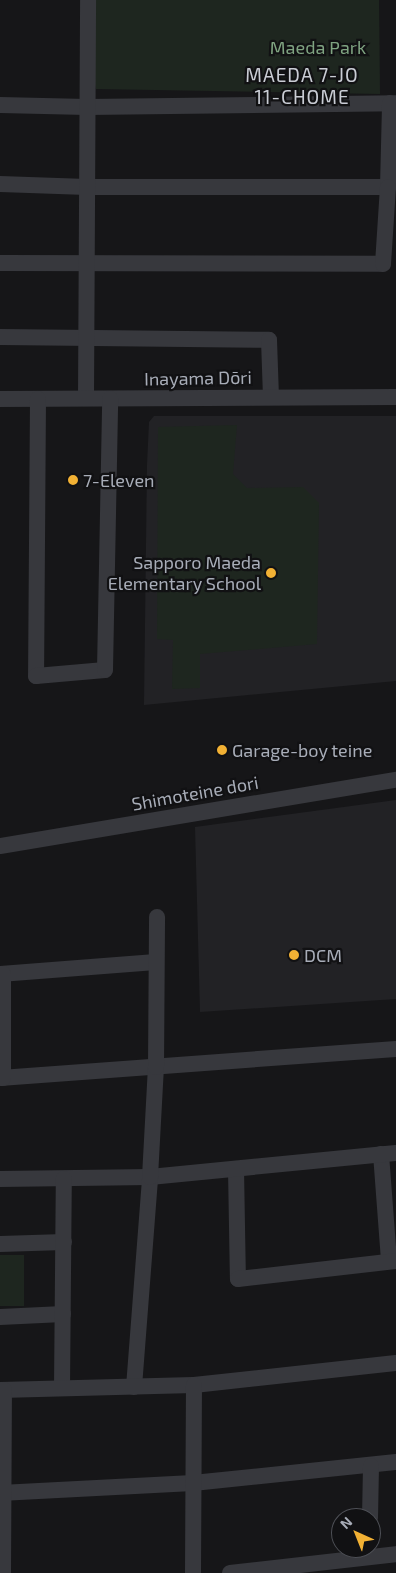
<!DOCTYPE html>
<meta charset="utf-8">
<style>
body{margin:0}
#map{position:relative;width:396px;height:1573px;overflow:hidden;background:#161618;font-family:"Exo 2",sans-serif}
div>[style]{position:absolute}
.built>*{inset:0;background:#222225}
.green>*{inset:0;background:#1e261f;transform-origin:0 0}
.minor>*{height:16px;margin:-8px;padding:0 8px;transform-origin:8px;border-radius:8px;background:#37383d}
.dots>*{width:14px;height:14px;translate:-50% -50%;box-sizing:border-box;border:2px solid #111113;border-radius:50%}
span{translate:-50% -50%;white-space:nowrap;text-align:center;line-height:1.15;-webkit-text-stroke:4.5px #111113;paint-order:stroke}
.park-label{font-size:18px;color:#7fa381}
.street-label{font-size:18px;color:#a8adb8}
.poi-label{font-size:18px;color:#a8adb8}
.left{translate:0 -50%;text-align:left}
.right{translate:-100% -50%;text-align:right}
.neighbourhood-label{font-size:19px;color:#c9ccd4;letter-spacing:1px}
.north{position:absolute;left:331px;top:1508px;width:50px;height:50px;box-sizing:border-box;background:#111113;border:1px solid #4d4f55;border-radius:50%;rotate:316deg;font-size:14px;font-weight:700;line-height:20px;text-align:center;color:#a8adb8}
.north::after{content:'';display:block;margin:auto;width:18px;height:22px;background:#f2b134;clip-path:polygon(50% 0,100% 100%,50% 72%,0 100%)}
</style>
<div id="map">
<div class="built">
<div style="clip-path:polygon(154px 416px,396px 416px,396px 681px,144px 705px,147px 465px,149px 422px)"></div>
<div style="clip-path:polygon(396px 800px,396px 999px,200px 1012px,195px 827px)"></div>
</div>
<div class="green">
<div style="clip-path:polygon(95px 0,379px 0,380px 94px,96px 89px,93px 76px)"></div>
<div style="clip-path:polygon(237px 425px,233px 474px,247px 488px,303px 487px,319px 503px,317px 644px,200px 654px,200px 688px,172px 689px,173px 640px,157px 639px,158px 427px)"></div>
<div style="left:0;top:1255px;width:24px;height:51px"></div>
</div>
<div class="minor">
<div style="left:0;top:105px;width:87px;rotate:1.3deg"></div>
<div style="left:87px;top:107px;width:309px;rotate:-0.7deg"></div>
<div style="left:0;top:184px;width:87px;rotate:2deg"></div>
<div style="left:87px;top:187px;width:301px"></div>
<div style="left:388px;top:187px;width:84px;rotate:-88.6deg"></div>
<div style="left:0;top:263px;width:383px;rotate:0.1deg"></div>
<div style="left:383px;top:264px;width:77px;rotate:-86.3deg"></div>
<div style="left:0;top:337px;width:269px;rotate:0.6deg"></div>
<div style="left:269px;top:340px;width:56px;rotate:88deg"></div>
<div style="left:86px;top:398px;width:398px;rotate:-89.7deg"></div>
<div style="left:0;top:399px;width:396px;rotate:-0.3deg"></div>
<div style="left:38px;top:399px;width:277px;rotate:90.4deg"></div>
<div style="left:36px;top:676px;width:69px;rotate:-5deg"></div>
<div style="left:105px;top:670px;width:271px;rotate:-88.9deg"></div>
<div style="left:0;top:846px;width:401px;rotate:-9.5deg"></div>
<div style="left:0;top:974px;width:156px;rotate:-4.4deg"></div>
<div style="left:0;top:1078px;width:397px;rotate:-4.2deg"></div>
<div style="left:3px;top:1078px;width:104px;rotate:-90deg"></div>
<div style="left:381px;top:1154px;width:107px;rotate:85.7deg"></div>
<div style="left:236px;top:1169px;width:110px;rotate:89deg"></div>
<div style="left:238px;top:1279px;width:159px;rotate:-6.5deg"></div>
<div style="left:0;top:1179px;width:150px;rotate:-0.8deg"></div>
<div style="left:150px;top:1177px;width:247px;rotate:-5.6deg"></div>
<div style="left:0;top:1244px;width:64px;rotate:-1.8deg"></div>
<div style="left:0;top:1317px;width:63px;rotate:-2.7deg"></div>
<div style="left:134px;top:1387px;width:211px;rotate:-85.6deg"></div>
<div style="left:150px;top:1177px;width:110px;rotate:-86.9deg"></div>
<div style="left:156px;top:1067px;width:150px;rotate:-89.6deg"></div>
<div style="left:62px;top:1388px;width:209px;rotate:-89.5deg"></div>
<div style="left:0;top:1390px;width:194px;rotate:-1.5deg"></div>
<div style="left:194px;top:1385px;width:203px;rotate:-6.2deg"></div>
<div style="left:0;top:1493px;width:193px;rotate:-3deg"></div>
<div style="left:193px;top:1483px;width:204px;rotate:-5.9deg"></div>
<div style="left:370px;top:1518px;width:52px;rotate:-88.9deg"></div>
<div style="left:3px;top:1573px;width:183px;rotate:-89.7deg"></div>
<div style="left:193px;top:1573px;width:188px;rotate:-89.7deg"></div>
<div style="left:230px;top:1573px;width:167px;rotate:-6.5deg"></div>
</div>
<div class="dots">
<div style="left:73px;top:480px;background:#f2b134"></div>
<div style="left:271px;top:573px;background:#f2b134"></div>
<div style="left:222px;top:750px;background:#f2b134"></div>
<div style="left:294px;top:955px;background:#f2b134"></div>
</div>
<div class="park-label">
<span style="left:318px;top:47px">Maeda Park</span>
</div>
<div class="street-label">
<span style="left:198px;top:378px;rotate:-1deg">Inayama Dōri</span>
<span style="left:195px;top:793px;rotate:-10deg">Shimoteine dori</span>
</div>
<div class="poi-label">
<span class="left" style="left:83px;top:480px">7-Eleven</span>
<span class="right" style="left:261px;top:573px">Sapporo Maeda<br>Elementary School</span>
<span class="left" style="left:232px;top:750px">Garage-boy teine</span>
<span class="left" style="left:304px;top:955px">DCM</span>
</div>
<div class="neighbourhood-label">
<span style="left:302px;top:86px">MAEDA 7-JO<br>11-CHOME</span>
</div>
<div class="north">N</div>
</div>
